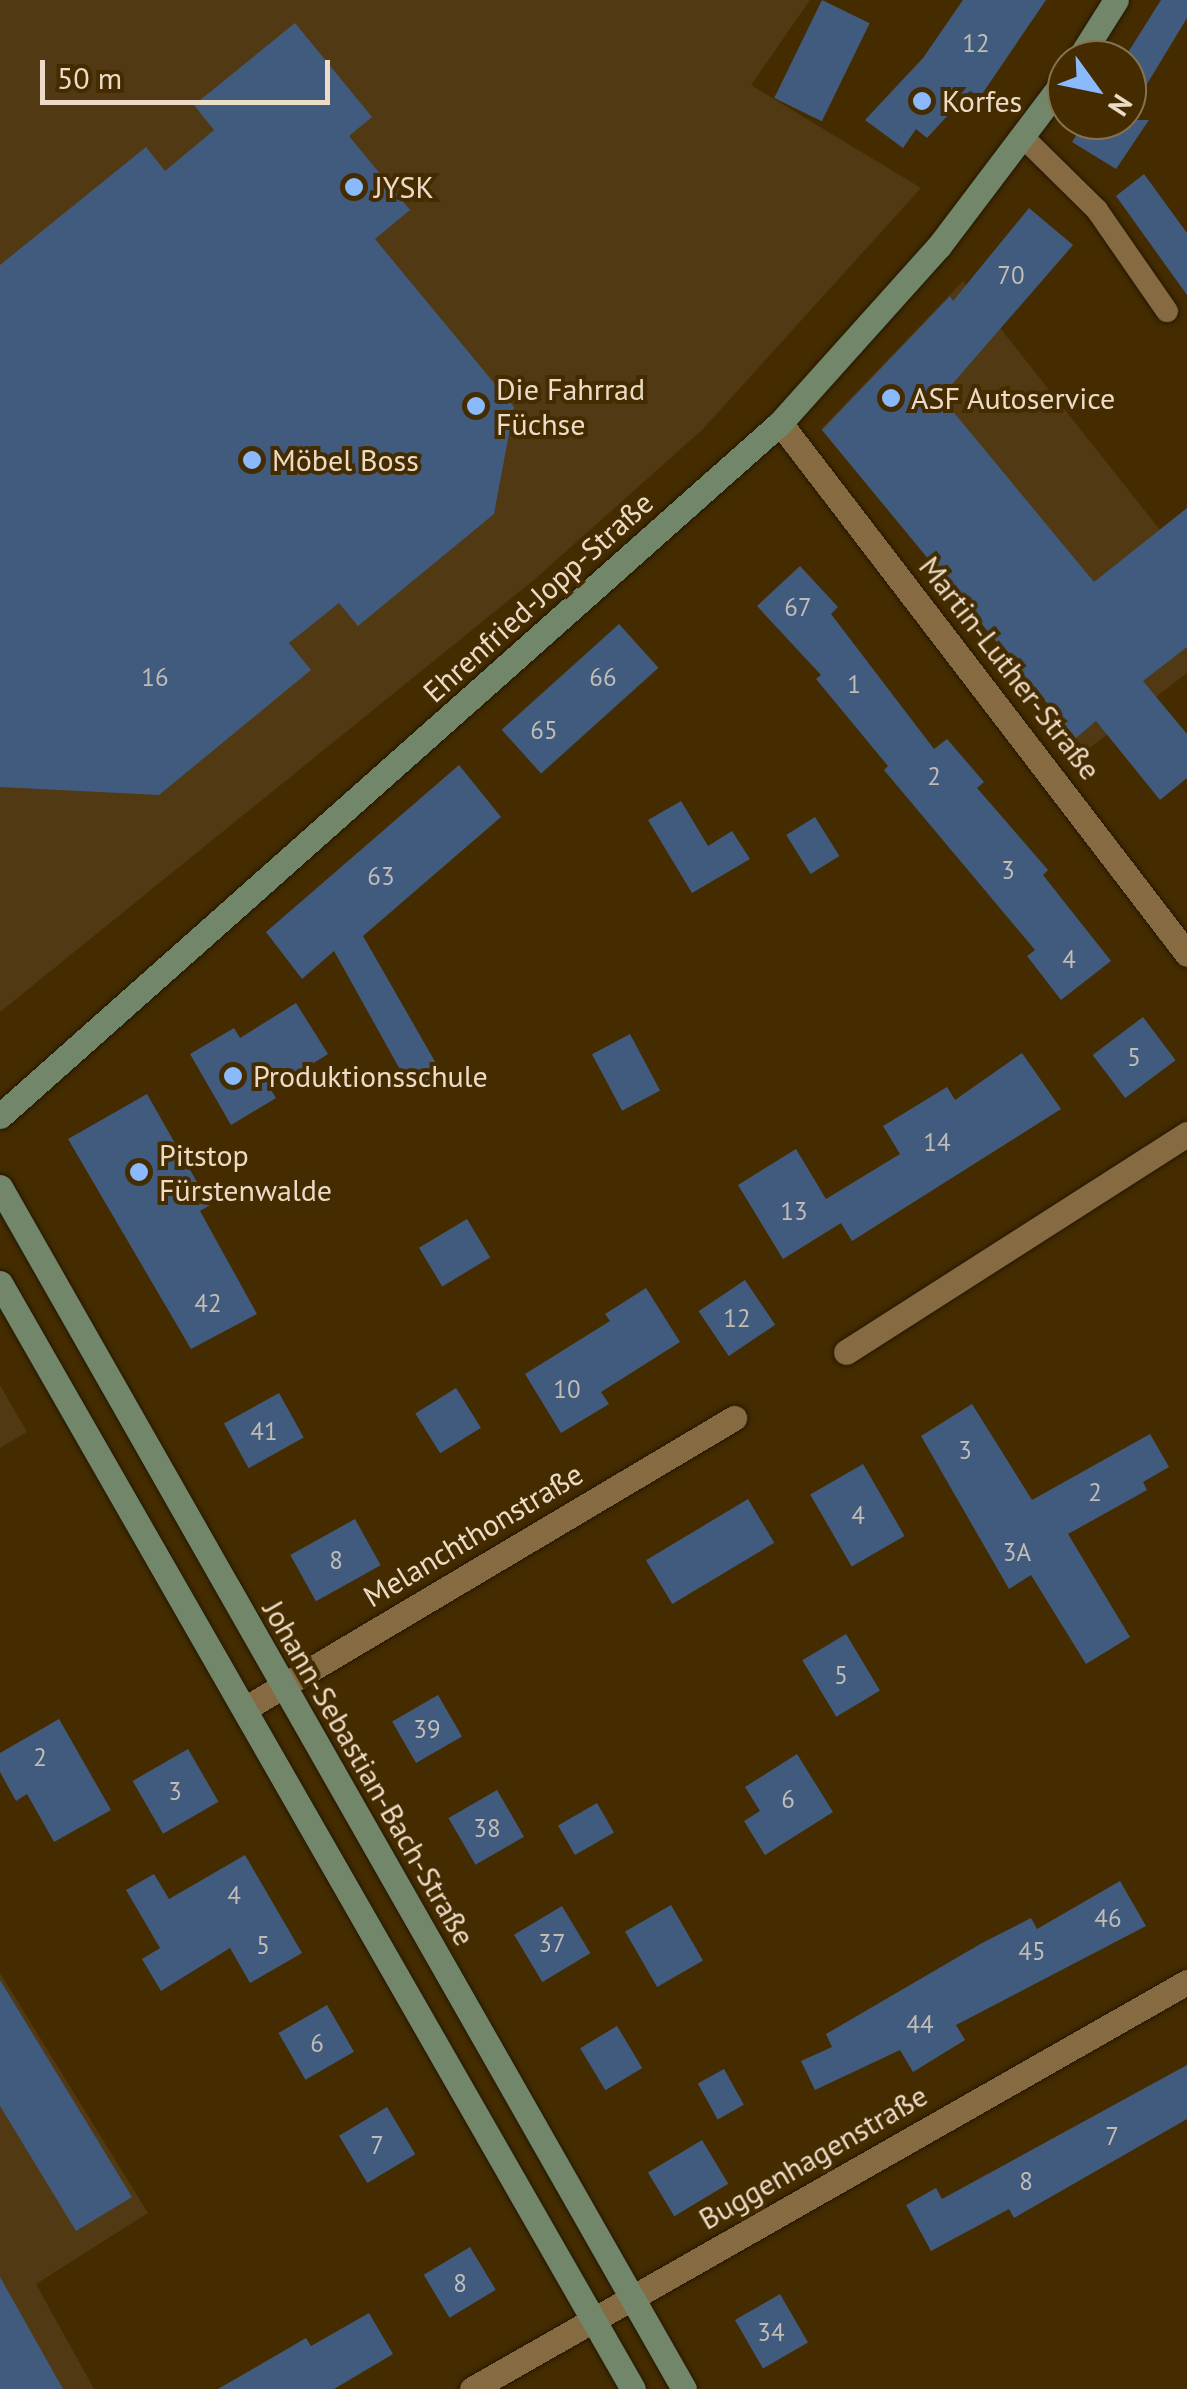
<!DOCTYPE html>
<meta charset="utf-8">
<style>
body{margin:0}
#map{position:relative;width:1187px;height:2389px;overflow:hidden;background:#442c00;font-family:"PT Sans",sans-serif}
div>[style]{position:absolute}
.built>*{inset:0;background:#503913}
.building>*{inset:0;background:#415b7f;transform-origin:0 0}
.roads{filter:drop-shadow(0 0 2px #241703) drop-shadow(0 0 2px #241703)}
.lane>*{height:22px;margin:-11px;padding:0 11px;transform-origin:11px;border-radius:11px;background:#866a41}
.street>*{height:25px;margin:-12.5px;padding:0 12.5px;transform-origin:12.5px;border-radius:12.5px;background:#866a41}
.secondary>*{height:25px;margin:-12.5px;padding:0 12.5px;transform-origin:12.5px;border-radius:12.5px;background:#72866a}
.dots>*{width:28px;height:28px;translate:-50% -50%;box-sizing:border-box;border:5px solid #442c00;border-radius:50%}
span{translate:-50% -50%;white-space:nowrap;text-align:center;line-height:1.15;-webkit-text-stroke:8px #442c00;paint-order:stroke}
.number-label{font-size:25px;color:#c1bcb5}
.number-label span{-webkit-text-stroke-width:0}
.poi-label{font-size:30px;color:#ecdcc7}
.left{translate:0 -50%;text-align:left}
.street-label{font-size:30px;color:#ecdcc7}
.north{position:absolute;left:1047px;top:40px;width:100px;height:100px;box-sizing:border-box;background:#442c00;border:2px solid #877250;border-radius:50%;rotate:123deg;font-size:28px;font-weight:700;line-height:40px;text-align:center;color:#ecdcc7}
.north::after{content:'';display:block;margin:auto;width:35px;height:45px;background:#8abafc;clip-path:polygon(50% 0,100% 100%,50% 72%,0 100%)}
.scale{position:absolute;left:40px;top:60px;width:290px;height:45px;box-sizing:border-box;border:5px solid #ecdcc7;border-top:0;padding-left:12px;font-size:30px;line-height:35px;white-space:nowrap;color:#ecdcc7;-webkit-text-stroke:8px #442c00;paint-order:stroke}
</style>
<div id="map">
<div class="built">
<div style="clip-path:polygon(0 0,810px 0,751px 85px,921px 188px,702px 430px,535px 579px,0 1012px)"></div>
<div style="clip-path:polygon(963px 281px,1187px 564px,1187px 673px,1086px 751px,821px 429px)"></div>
<div style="clip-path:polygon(0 1385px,27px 1432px,0 1448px)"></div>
<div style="clip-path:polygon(0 1973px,148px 2213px,36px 2284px,94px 2389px,0 2389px)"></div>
</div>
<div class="building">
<div style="left:822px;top:0;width:53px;height:109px;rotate:26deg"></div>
<div style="clip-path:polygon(963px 0,1046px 0,980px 97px,970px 91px,927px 138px,916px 129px,903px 148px,865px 120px,923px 58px)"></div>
<div style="clip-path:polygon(1161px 0,1187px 0,1187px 18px,1127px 117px,1127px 54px)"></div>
<div style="clip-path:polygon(295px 23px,372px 117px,349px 136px,410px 210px,375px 239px,514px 407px,494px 514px,358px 626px,339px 603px,289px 643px,311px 670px,159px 795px,0 787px,0 265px,146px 147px,165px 171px,214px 130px,194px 105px)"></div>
<div style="clip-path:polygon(1086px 120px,1149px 120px,1116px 169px,1072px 142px)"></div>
<div style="clip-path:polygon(1144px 174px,1187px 233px,1187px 295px,1116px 196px)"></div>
<div style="clip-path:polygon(1029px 208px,1073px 245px,941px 397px,1094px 582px,1187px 508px,1187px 647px,1143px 681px,1187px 734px,1187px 778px,1160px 800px,1096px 721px,1076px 738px,822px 430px,950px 296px,953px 301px)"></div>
<div style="clip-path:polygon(800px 566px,838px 607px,831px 614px,934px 749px,947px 739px,984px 782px,977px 788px,1048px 870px,1043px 875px,1111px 961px,1061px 1000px,1027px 956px,1035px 950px,884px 770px,888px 766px,816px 679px,821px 675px,757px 606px)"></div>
<div style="left:619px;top:624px;width:59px;height:158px;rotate:48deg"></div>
<div style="clip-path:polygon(459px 765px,501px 817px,363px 936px,441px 1072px,412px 1091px,334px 951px,302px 979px,266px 932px)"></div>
<div style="clip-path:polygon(681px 801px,708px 846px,732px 831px,750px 859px,692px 893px,648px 820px)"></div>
<div style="left:815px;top:817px;width:46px;height:34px;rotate:58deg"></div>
<div style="clip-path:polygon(296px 1003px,328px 1054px,271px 1090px,276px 1098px,231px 1125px,190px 1054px,234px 1028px,240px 1038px)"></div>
<div style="left:1143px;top:1017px;width:54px;height:63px;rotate:53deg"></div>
<div style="left:630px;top:1034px;width:64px;height:43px;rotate:62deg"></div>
<div style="clip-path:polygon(1022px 1053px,1061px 1109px,852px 1241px,837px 1217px,841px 1223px,783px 1259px,738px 1185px,796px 1149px,826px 1199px,900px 1154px,883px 1126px,947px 1087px,955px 1100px)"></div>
<div style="clip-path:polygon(147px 1094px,210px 1205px,200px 1211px,257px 1314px,191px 1349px,68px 1139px)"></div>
<div style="left:467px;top:1219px;width:45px;height:56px;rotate:59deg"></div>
<div style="left:745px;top:1280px;width:54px;height:56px;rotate:56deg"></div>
<div style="clip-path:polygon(646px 1288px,680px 1342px,601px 1392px,609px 1404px,561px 1433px,525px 1374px,610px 1321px,605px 1314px)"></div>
<div style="left:456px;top:1388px;width:47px;height:48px;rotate:58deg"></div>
<div style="left:279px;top:1393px;width:51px;height:63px;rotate:61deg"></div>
<div style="clip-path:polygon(972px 1404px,1032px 1500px,1150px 1434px,1169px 1467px,1143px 1482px,1147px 1490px,1068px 1534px,1130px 1637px,1086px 1664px,1031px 1575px,1009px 1589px,921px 1436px)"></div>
<div style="left:863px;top:1464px;width:83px;height:61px;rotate:60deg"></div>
<div style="left:748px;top:1499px;width:51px;height:119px;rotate:59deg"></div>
<div style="left:355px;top:1519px;width:53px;height:74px;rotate:61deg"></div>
<div style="left:846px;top:1634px;width:66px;height:51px;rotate:59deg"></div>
<div style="left:438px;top:1695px;width:48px;height:53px;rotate:60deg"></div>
<div style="clip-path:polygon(59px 1719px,111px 1810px,54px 1842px,27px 1794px,16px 1801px,0 1772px,0 1753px)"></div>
<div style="left:188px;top:1749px;width:61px;height:64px;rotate:60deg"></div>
<div style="clip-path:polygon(797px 1754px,833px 1812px,765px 1855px,744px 1821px,760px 1811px,745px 1787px)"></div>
<div style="left:497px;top:1790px;width:54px;height:56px;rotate:60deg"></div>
<div style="left:597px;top:1803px;width:34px;height:45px;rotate:60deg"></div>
<div style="clip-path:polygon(245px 1855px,302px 1953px,250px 1983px,230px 1948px,161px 1991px,142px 1959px,160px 1948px,126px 1890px,154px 1874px,169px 1899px)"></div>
<div style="clip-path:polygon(1120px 1881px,1146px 1926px,956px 2025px,965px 2040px,913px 2072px,900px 2050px,815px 2090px,801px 2061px,832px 2047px,826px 2034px,982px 1943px,1031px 1918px,1037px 1929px)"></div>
<div style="left:671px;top:1905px;width:64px;height:53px;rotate:60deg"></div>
<div style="left:562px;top:1906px;width:55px;height:56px;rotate:59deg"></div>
<div style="clip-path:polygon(0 1980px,132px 2197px,76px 2231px,0 2106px)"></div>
<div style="left:327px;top:2005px;width:54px;height:56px;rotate:60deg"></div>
<div style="left:617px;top:2026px;width:49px;height:43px;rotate:59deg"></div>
<div style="clip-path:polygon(1187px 2065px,1187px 2119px,1014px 2218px,1009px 2209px,931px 2251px,906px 2205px,936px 2188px,942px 2199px)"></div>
<div style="left:724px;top:2069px;width:41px;height:30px;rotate:61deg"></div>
<div style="left:387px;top:2107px;width:55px;height:56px;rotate:59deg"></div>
<div style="left:702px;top:2140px;width:51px;height:63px;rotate:59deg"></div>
<div style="left:470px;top:2247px;width:50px;height:54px;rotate:59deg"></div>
<div style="clip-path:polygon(0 2277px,63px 2389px,0 2389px)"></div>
<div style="left:780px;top:2294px;width:56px;height:52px;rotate:60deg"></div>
<div style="clip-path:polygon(369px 2313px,393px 2354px,334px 2389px,218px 2389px,306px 2338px,311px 2346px)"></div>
</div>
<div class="roads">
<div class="lane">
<div style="left:1025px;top:139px;width:101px;rotate:44.6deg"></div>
<div style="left:1097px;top:210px;width:123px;rotate:55.3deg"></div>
</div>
<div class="street">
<div style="left:780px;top:423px;width:669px;rotate:52.53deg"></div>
<div style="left:846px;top:1352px;width:405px;rotate:-32.6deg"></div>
<div style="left:246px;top:1708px;width:568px;rotate:-30.72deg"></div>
<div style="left:472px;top:2389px;width:823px;rotate:-29.65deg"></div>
</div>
<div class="secondary">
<div style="left:1078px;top:60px;width:71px;rotate:-57.7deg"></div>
<div style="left:0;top:1116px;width:1043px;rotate:-41.62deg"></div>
<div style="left:780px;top:423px;width:238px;rotate:-48.1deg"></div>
<div style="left:939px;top:246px;width:212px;rotate:-52.9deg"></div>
<div style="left:0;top:1187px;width:1383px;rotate:60.36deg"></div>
<div style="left:0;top:1283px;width:1274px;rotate:60.22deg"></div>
</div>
</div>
<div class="dots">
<div style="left:922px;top:101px;background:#8abafc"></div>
<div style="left:354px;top:187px;background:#8abafc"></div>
<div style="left:891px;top:398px;background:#8abafc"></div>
<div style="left:476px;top:406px;background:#8abafc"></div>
<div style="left:252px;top:460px;background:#8abafc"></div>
<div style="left:233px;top:1076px;background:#8abafc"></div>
<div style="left:139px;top:1172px;background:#8abafc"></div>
</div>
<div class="number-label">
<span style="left:976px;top:43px">12</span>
<span style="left:1011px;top:275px">70</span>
<span style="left:798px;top:607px">67</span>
<span style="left:155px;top:677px">16</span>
<span style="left:603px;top:677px">66</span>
<span style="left:854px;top:684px">1</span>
<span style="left:544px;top:730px">65</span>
<span style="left:934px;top:776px">2</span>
<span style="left:1008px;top:870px">3</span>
<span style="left:381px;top:876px">63</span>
<span style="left:1069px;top:959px">4</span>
<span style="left:1134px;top:1057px">5</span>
<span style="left:937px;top:1142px">14</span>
<span style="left:794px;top:1211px">13</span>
<span style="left:208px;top:1303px">42</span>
<span style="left:737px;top:1318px">12</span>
<span style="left:567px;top:1389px">10</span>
<span style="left:264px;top:1431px">41</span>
<span style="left:965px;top:1450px">3</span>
<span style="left:1095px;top:1492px">2</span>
<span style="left:858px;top:1515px">4</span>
<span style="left:1017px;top:1552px">3A</span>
<span style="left:336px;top:1560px">8</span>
<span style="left:841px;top:1675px">5</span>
<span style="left:427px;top:1729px">39</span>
<span style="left:40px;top:1757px">2</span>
<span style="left:175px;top:1791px">3</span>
<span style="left:788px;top:1799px">6</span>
<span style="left:487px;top:1828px">38</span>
<span style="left:234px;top:1895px">4</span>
<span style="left:1108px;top:1918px">46</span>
<span style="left:552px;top:1943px">37</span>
<span style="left:263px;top:1945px">5</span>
<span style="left:1032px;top:1951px">45</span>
<span style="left:920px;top:2024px">44</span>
<span style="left:317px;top:2043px">6</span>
<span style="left:1112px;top:2136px">7</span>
<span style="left:377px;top:2145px">7</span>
<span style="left:1026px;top:2181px">8</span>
<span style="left:460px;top:2283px">8</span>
<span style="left:771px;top:2332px">34</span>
</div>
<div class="poi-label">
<span class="left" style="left:942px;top:101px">Korfes</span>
<span class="left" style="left:374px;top:187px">JYSK</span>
<span class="left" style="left:496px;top:406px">Die Fahrrad<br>Füchse</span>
<span class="left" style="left:911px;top:398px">ASF Autoservice</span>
<span class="left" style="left:272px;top:460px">Möbel Boss</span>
<span class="left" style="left:253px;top:1076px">Produktionsschule</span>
<span class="left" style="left:159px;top:1172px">Pitstop<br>Fürstenwalde</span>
</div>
<div class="street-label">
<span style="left:538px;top:597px;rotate:-42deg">Ehrenfried-Jopp-Straße</span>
<span style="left:1010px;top:668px;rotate:52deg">Martin-Luther-Straße</span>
<span style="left:473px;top:1535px;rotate:-31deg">Melanchthonstraße</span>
<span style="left:369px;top:1773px;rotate:60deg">Johann-Sebastian-Bach-Straße</span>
<span style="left:813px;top:2157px;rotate:-30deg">Buggenhagenstraße</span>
</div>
<div class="north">N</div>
<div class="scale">50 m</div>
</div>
